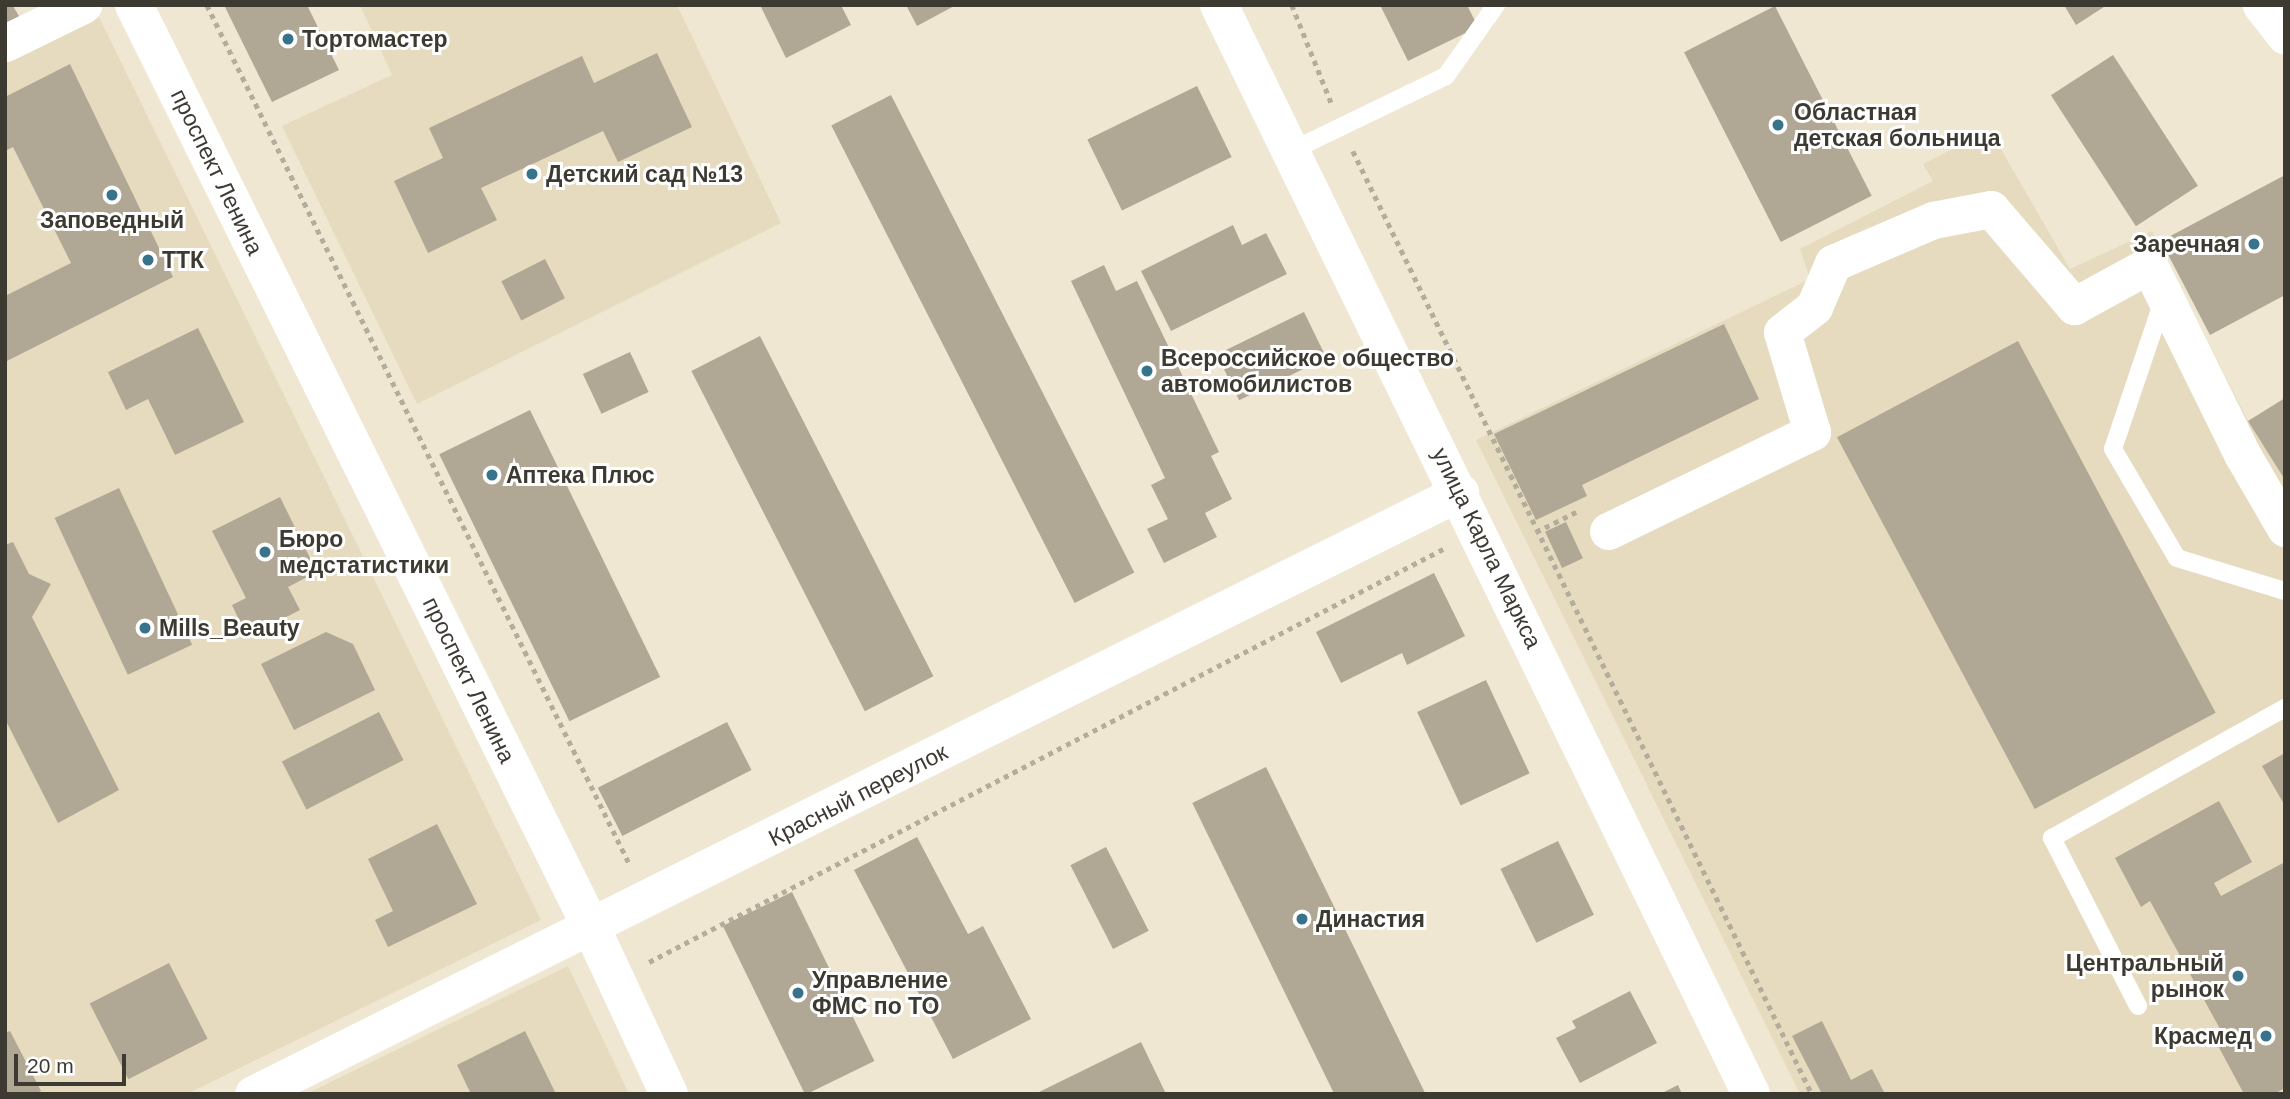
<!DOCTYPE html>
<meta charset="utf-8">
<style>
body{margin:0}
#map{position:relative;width:2290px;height:1099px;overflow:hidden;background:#efe7d2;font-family:Helvetica,sans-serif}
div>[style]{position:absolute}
.built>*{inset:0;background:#e6dbbf}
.building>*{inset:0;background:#b0a794;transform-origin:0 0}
.path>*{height:4.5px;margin-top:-2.25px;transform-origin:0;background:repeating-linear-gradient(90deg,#b3ad9c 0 5px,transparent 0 10px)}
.service>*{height:18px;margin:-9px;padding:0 9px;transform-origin:9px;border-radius:9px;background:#fff}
.minor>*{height:37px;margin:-18.5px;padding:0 18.5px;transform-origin:18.5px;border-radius:18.5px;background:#fff}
.tertiary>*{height:38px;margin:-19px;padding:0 19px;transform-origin:19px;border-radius:19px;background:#fff}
.primary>*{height:38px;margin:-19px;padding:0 19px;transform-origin:19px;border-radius:19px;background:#fff}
.dots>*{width:19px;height:19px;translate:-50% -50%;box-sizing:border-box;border:4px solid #fff;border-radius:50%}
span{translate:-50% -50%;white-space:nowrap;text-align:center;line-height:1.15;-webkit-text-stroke:6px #fff;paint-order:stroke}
.poi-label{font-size:23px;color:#3d3a32;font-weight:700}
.left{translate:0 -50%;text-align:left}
.right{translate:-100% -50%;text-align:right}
.street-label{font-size:23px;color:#3d3a32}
.frame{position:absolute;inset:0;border:7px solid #3d3a32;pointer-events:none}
.scale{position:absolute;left:14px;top:1054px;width:112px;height:32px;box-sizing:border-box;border:4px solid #3d3a32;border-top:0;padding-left:9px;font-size:21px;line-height:24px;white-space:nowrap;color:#3d3a32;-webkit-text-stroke:5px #fff;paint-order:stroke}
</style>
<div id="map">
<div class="built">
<div style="clip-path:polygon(360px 5px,677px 5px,781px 223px,417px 404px,282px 126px,392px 75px)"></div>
<div style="clip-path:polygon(99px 17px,541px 920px,187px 1094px,5px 1094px,5px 63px)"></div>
<div style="clip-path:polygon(1990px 130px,2070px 269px,2152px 231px,2248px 421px,2285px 480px,2285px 1094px,1800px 1094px,1476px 440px,1810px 279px,1800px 249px,1933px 181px,1923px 164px)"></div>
<div style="clip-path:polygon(568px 966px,629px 1094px,306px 1094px)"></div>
</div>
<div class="building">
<div style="clip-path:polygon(5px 5px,13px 6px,19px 16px,5px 35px)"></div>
<div style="clip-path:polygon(224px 5px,307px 5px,339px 70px,272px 102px)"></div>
<div style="clip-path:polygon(760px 5px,841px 5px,851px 25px,786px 58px)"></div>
<div style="clip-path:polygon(906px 5px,956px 5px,917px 26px)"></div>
<div style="clip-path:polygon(1380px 5px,1467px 5px,1478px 27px,1408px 61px)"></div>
<div style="clip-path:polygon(2064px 5px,2107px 5px,2076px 25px)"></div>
<div style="left:1775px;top:6px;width:213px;height:102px;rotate:63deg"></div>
<div style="clip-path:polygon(657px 53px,692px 127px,618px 162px,603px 131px,481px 188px,497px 220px,428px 253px,394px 181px,443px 158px,429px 128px,582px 56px,594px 83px)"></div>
<div style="left:2113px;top:55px;width:156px;height:74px;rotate:57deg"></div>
<div style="clip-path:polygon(70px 64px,173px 277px,5px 362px,5px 296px,71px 263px,13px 147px,5px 151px,5px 97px)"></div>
<div style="left:1197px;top:86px;width:79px;height:122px;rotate:64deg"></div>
<div style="left:891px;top:95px;width:536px;height:67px;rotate:63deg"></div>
<div style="clip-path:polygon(2285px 175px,2285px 295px,2210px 335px,2161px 241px)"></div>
<div style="clip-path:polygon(1233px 225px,1242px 245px,1266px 233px,1287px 274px,1171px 331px,1141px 271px)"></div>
<div style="left:545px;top:259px;width:44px;height:49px;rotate:63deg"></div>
<div style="clip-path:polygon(1104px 265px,1116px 291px,1137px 281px,1219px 452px,1211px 456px,1232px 499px,1205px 513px,1217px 537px,1164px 563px,1147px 529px,1168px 519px,1151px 485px,1165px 478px,1071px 281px)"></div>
<div style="left:1304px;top:312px;width:51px;height:97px;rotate:64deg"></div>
<div style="clip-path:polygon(1724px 324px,1759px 399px,1582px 485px,1587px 496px,1536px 520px,1494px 434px)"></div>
<div style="clip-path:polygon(198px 328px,244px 422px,175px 455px,148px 399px,126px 410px,108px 372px)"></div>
<div style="left:760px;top:336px;width:382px;height:77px;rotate:63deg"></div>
<div style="left:2018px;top:341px;width:421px;height:205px;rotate:62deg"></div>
<div style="left:630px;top:352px;width:44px;height:52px;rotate:65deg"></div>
<div style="clip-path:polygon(2285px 398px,2285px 480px,2248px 421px)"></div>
<div style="left:530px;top:410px;width:297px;height:101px;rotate:64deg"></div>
<div style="left:119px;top:488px;width:173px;height:71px;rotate:65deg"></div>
<div style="clip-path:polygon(280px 497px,317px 572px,288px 587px,300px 610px,247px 637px,232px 605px,246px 598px,212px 531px)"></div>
<div style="left:1566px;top:522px;width:40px;height:23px;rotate:65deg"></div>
<div style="clip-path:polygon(13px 542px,29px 574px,51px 584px,32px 617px,119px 790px,58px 823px,5px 719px,5px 545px)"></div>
<div style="clip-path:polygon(1434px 573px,1465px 636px,1407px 665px,1402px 653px,1341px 683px,1316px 632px)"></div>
<div style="clip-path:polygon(326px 632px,353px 644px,375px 690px,294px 730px,261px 664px)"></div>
<div style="left:1486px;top:680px;width:103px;height:76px;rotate:65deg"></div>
<div style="left:379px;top:712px;width:54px;height:109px;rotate:63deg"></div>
<div style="left:727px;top:722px;width:54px;height:145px;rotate:63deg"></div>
<div style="clip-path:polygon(2285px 753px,2285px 806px,2262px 766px)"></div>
<div style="left:1266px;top:767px;width:365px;height:82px;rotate:64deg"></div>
<div style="clip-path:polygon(2219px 801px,2252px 862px,2214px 883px,2221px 896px,2285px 862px,2285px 1088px,2274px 1094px,2244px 1094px,2216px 1042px,2225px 1038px,2150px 901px,2141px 907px,2115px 858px)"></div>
<div style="clip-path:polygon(437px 824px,477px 904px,388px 947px,375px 920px,393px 911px,368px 859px)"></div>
<div style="clip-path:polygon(917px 837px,968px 934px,983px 926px,1031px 1019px,953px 1059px,854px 870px)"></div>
<div style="left:1558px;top:841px;width:82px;height:64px;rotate:64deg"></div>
<div style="left:1106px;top:847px;width:94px;height:40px;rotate:63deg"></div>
<div style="left:792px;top:892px;width:188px;height:77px;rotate:64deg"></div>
<div style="left:169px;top:963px;width:85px;height:89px;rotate:63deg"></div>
<div style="clip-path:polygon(1630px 991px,1657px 1043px,1580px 1083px,1556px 1038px,1576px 1028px,1572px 1021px)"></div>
<div style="clip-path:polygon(1822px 1021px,1851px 1080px,1872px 1069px,1885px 1094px,1822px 1094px,1792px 1036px)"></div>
<div style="clip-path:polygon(10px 1031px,41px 1091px,36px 1094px,5px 1094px,5px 1033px)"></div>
<div style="clip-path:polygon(525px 1031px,556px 1094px,471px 1094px,457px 1065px)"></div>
<div style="clip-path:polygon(1141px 1042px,1166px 1094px,1035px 1094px)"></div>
<div style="clip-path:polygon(1678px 1085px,1682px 1094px,1660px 1094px)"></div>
</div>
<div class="path">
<div style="left:207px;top:5px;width:958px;rotate:63.81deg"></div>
<div style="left:1292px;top:5px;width:105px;rotate:68.1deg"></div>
<div style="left:1353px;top:151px;width:1049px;rotate:64.05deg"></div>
<div style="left:1536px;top:532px;width:45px;rotate:-26.6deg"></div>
<div style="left:649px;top:962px;width:895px;rotate:-27.48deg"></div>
</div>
<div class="service">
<div style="left:1291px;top:151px;width:172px;rotate:-25.8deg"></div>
<div style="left:1446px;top:76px;width:87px;rotate:-54.8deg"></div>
<div style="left:2163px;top:301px;width:156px;rotate:108.7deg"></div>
<div style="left:2113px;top:449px;width:126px;rotate:59.6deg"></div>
<div style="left:2177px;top:558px;width:113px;rotate:17deg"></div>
<div style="left:2138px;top:1006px;width:189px;rotate:-117.1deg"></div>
<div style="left:2052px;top:838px;width:267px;rotate:-29.2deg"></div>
</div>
<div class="minor">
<div style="left:2261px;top:5px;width:39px;rotate:52deg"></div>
<div style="left:5px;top:43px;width:87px;rotate:-26deg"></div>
<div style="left:1608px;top:531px;width:227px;rotate:-25.9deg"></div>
<div style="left:1812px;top:432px;width:104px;rotate:-106.7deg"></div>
<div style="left:1782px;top:332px;width:41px;rotate:-38deg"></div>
<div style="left:1814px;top:307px;width:48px;rotate:-66.6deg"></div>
<div style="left:1833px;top:263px;width:109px;rotate:-23.3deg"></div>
<div style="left:1933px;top:220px;width:59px;rotate:-10.7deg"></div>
<div style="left:1991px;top:209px;width:128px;rotate:49.4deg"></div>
<div style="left:2074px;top:306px;width:85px;rotate:-28.7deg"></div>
<div style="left:2149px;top:265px;width:211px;rotate:63.8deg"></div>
<div style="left:2242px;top:454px;width:86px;rotate:59.8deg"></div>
<div style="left:253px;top:1094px;width:1349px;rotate:-26.51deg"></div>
</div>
<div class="tertiary">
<div style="left:1219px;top:5px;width:1212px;rotate:63.96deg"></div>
</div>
<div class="primary">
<div style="left:134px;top:5px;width:1031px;rotate:63.63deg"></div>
<div style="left:592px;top:929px;width:182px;rotate:65deg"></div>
</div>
<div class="dots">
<div style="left:288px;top:39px;background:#37738a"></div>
<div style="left:1778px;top:125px;background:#37738a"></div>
<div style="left:532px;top:174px;background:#37738a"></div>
<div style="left:112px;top:195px;background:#37738a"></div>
<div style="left:2254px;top:244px;background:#37738a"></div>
<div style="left:148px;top:260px;background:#37738a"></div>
<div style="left:1147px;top:371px;background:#37738a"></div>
<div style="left:492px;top:475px;background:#37738a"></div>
<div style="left:265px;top:552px;background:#37738a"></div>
<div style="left:145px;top:628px;background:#37738a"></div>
<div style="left:1302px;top:919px;background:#37738a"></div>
<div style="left:2238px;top:976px;background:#37738a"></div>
<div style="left:798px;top:993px;background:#37738a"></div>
<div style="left:2266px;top:1036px;background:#37738a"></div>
</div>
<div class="poi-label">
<span class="left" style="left:302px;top:39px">Тортомастер</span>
<span class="left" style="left:1794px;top:125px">Областная<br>детская больница</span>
<span class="left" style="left:546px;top:174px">Детский сад №13</span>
<span style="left:112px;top:220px">Заповедный</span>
<span class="right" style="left:2240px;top:244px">Заречная</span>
<span class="left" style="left:162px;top:260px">ТТК</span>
<span class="left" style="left:1161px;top:371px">Всероссийское общество<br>автомобилистов</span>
<span class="left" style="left:506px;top:475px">Аптека Плюс</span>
<span class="left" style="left:279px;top:552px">Бюро<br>медстатистики</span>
<span class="left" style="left:159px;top:628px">Mills_Beauty</span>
<span class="left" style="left:1316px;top:919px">Династия</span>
<span class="right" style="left:2224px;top:976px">Центральный<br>рынок</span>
<span class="left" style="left:812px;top:993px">Управление<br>ФМС по ТО</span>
<span class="right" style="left:2252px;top:1036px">Красмед</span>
</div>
<div class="street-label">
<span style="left:217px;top:172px;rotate:64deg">проспект Ленина</span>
<span style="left:1487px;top:548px;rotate:64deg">улица Карла Маркса</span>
<span style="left:469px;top:680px;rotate:64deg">проспект Ленина</span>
<span style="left:858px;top:795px;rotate:-27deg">Красный переулок</span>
</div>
<div class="frame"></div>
<div class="scale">20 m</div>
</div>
